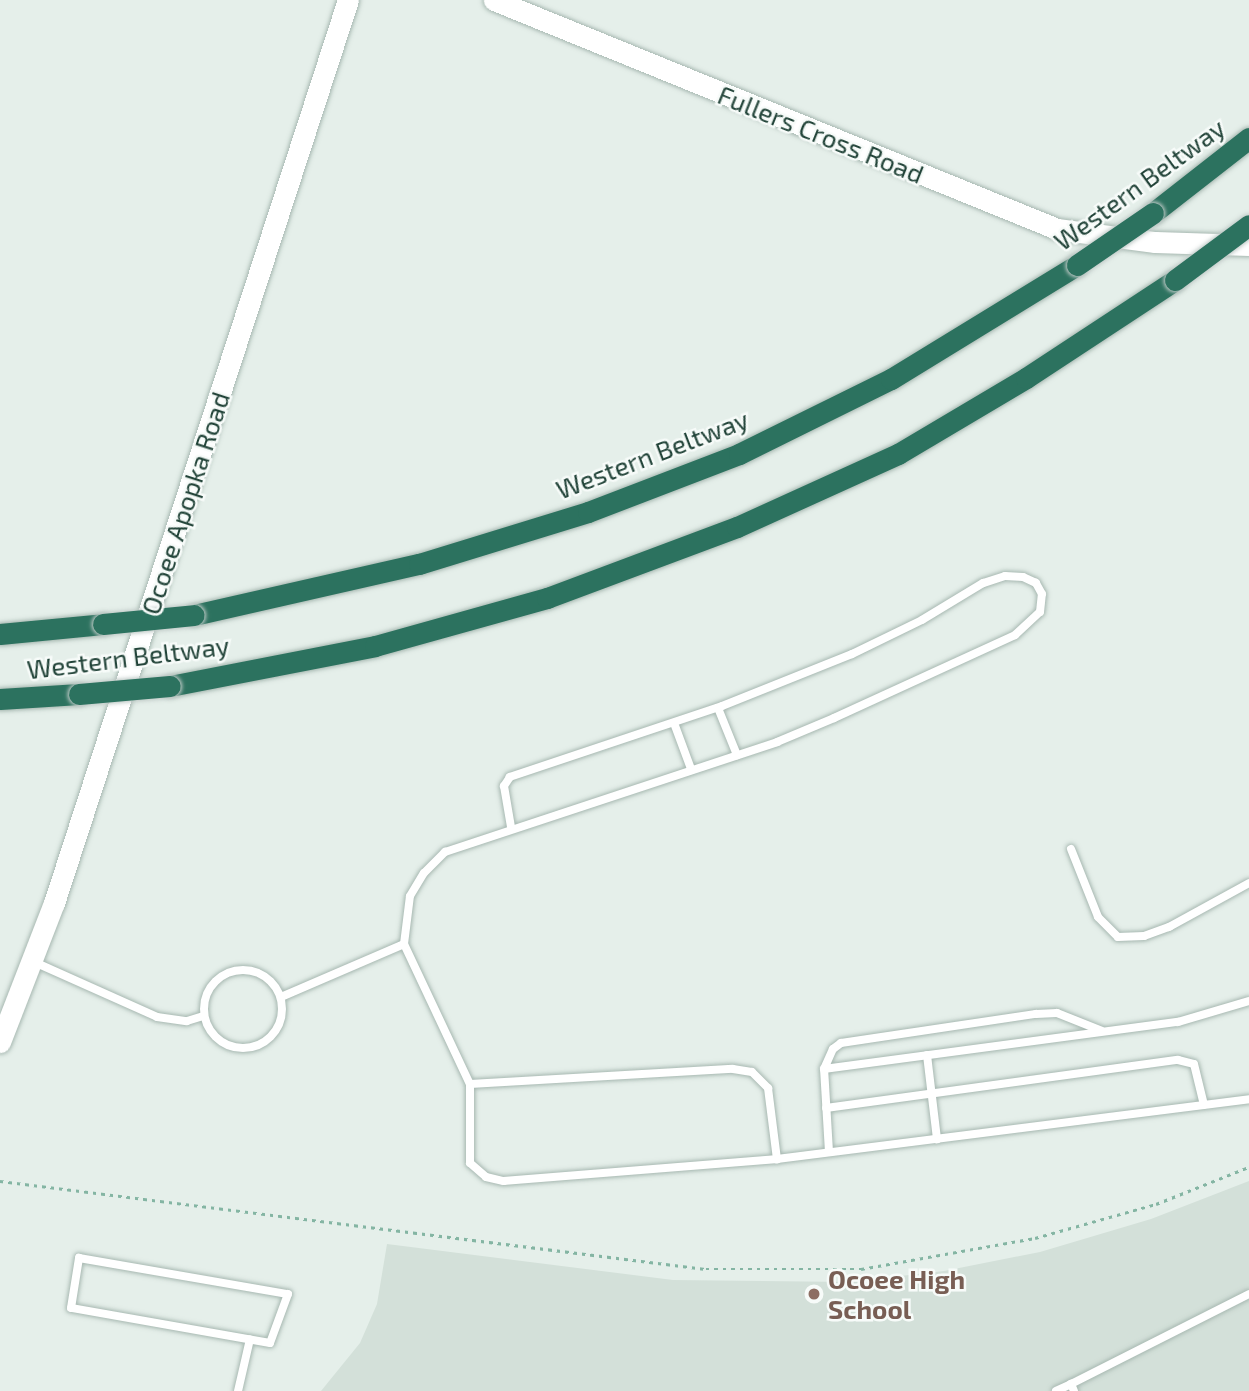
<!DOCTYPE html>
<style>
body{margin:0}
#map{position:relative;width:1249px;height:1391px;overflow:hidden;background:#e5efea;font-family:"Exo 2",sans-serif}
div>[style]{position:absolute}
.built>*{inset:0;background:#d3e0d9}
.path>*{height:2.5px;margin-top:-1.25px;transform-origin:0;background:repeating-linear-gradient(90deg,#84b5a3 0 3.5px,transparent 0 8.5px)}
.roads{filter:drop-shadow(0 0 2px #a7b8b1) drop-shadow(0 0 2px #a7b8b1)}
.lane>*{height:8px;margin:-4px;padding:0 4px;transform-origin:4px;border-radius:4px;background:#fff}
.lane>.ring{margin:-4px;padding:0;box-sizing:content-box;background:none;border:8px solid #fff;border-radius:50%}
.secondary>*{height:21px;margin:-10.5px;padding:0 10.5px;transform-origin:10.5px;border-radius:10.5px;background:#fff}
.highway>*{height:21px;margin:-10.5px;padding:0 10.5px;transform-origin:10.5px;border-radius:10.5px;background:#2c725f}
.bridges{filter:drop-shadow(0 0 2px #c1cbc8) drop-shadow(0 0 2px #c1cbc8)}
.highway-bridge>*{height:21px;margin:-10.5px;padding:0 10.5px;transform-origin:10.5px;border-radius:10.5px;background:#2c725f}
.dots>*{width:19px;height:19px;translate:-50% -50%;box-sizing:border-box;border:4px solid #f7fbf9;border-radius:50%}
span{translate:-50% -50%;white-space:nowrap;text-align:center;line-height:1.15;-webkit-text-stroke:5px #f7fbf9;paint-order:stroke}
.street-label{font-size:26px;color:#224439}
.education-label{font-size:26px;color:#785e54;font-weight:700}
.left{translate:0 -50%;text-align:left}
</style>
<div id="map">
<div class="built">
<div style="clip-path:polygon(1249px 1181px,1249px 1391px,321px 1391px,360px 1343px,377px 1304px,387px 1244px,673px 1280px,848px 1282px,944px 1271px,1040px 1252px,1151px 1219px)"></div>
</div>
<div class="path">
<div style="left:0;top:1181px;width:711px;rotate:7.11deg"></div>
<div style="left:706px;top:1269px;width:155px"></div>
<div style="left:861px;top:1269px;width:177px;rotate:-10.1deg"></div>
<div style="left:1035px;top:1238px;width:126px;rotate:-15.7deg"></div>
<div style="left:1156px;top:1204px;width:100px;rotate:-21.7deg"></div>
</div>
<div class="roads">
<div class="lane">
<div style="left:718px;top:708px;width:51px;rotate:68deg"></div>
<div style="left:674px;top:723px;width:49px;rotate:69.7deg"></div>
<div style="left:1071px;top:849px;width:73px;rotate:68.3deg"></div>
<div style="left:1098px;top:917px;width:28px;rotate:45deg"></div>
<div style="left:1118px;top:937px;width:26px;rotate:-2deg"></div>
<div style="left:1144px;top:936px;width:27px;rotate:-20deg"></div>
<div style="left:1169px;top:927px;width:91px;rotate:-28.8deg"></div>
<div style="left:404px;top:944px;width:155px;rotate:64.8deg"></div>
<div style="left:470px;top:1084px;width:79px;rotate:90deg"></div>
<div style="left:470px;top:1163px;width:21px;rotate:41deg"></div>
<div style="left:486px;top:1177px;width:18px;rotate:13deg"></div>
<div style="left:504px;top:1181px;width:274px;rotate:-4.6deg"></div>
<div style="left:777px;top:1159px;width:476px;rotate:-7.2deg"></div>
<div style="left:32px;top:961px;width:137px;rotate:24.1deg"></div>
<div style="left:157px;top:1017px;width:30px;rotate:8deg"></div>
<div style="left:187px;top:1021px;width:17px;rotate:-17deg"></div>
<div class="ring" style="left:204px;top:970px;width:70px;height:70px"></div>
<div style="left:281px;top:997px;width:134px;rotate:-23.3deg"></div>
<div style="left:404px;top:944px;width:48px;rotate:-82.9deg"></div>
<div style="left:410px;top:896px;width:27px;rotate:-59deg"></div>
<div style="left:424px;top:873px;width:30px;rotate:-45deg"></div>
<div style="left:445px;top:852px;width:350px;rotate:-18.3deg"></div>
<div style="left:777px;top:742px;width:62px;rotate:-22.8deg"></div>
<div style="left:834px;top:718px;width:199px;rotate:-24.6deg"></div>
<div style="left:1015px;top:635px;width:34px;rotate:-43deg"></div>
<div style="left:1040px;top:612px;width:18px;rotate:-84deg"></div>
<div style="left:1042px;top:594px;width:13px;rotate:-119deg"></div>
<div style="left:1036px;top:583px;width:14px;rotate:-155deg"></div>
<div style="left:1023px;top:577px;width:18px;rotate:-177deg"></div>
<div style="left:1005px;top:576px;width:23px;rotate:162deg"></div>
<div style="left:983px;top:583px;width:71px;rotate:148.8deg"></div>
<div style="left:922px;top:620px;width:78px;rotate:154.1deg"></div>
<div style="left:852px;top:654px;width:140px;rotate:158.2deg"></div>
<div style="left:722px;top:706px;width:224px;rotate:161.5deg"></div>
<div style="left:510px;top:777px;width:11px;rotate:124deg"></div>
<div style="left:504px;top:786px;width:42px;rotate:80.3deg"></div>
<div style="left:927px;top:1055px;width:85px;rotate:83.2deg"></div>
<div style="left:824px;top:1069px;width:22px;rotate:-66deg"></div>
<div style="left:833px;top:1049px;width:10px;rotate:-37deg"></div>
<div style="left:841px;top:1043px;width:197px;rotate:-8.5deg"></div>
<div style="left:1036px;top:1014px;width:21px;rotate:-3deg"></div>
<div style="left:1057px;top:1013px;width:48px;rotate:21.8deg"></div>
<div style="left:470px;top:1084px;width:263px;rotate:-3.3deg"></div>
<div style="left:733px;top:1069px;width:19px;rotate:9deg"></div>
<div style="left:752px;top:1072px;width:23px;rotate:45deg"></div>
<div style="left:768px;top:1088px;width:72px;rotate:82.8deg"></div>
<div style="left:826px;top:1108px;width:355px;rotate:-7.8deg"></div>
<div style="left:1178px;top:1060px;width:16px;rotate:14deg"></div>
<div style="left:1194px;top:1064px;width:42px;rotate:76.3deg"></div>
<div style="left:829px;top:1152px;width:83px;rotate:-93.4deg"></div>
<div style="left:824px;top:1069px;width:357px;rotate:-7.6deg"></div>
<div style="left:1178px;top:1022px;width:74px;rotate:-16.5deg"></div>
<div style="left:79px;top:1258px;width:212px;rotate:9.8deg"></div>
<div style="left:288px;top:1294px;width:52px;rotate:110.2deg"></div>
<div style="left:270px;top:1343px;width:202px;rotate:-170deg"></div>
<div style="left:71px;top:1308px;width:51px;rotate:-80.9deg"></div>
<div style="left:238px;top:1391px;width:53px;rotate:-77deg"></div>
<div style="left:1056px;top:1391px;width:17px;rotate:-25deg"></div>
<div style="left:1074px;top:1391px;width:8px;rotate:-113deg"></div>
<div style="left:1071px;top:1384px;width:199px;rotate:-26.8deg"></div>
</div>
<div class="secondary">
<div style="left:494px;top:0;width:608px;rotate:22.13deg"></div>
<div style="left:1057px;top:229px;width:99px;rotate:7.6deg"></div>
<div style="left:1155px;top:242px;width:94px;rotate:1.8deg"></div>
<div style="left:0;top:1042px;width:149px;rotate:-68.8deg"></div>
<div style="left:54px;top:903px;width:950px;rotate:-71.97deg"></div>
</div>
<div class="highway">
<div style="left:1153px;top:213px;width:122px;rotate:-38deg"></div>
<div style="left:194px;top:615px;width:231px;rotate:-12.8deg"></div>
<div style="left:419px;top:564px;width:177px;rotate:-17.1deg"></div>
<div style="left:588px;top:512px;width:162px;rotate:-21deg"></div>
<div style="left:739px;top:454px;width:169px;rotate:-26.3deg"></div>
<div style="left:891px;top:379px;width:218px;rotate:-31.5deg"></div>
<div style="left:0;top:634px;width:103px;rotate:-5.5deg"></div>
<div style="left:170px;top:686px;width:209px;rotate:-11deg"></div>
<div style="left:375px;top:646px;width:179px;rotate:-15.6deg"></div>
<div style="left:547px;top:598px;width:203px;rotate:-20.5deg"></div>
<div style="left:737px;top:527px;width:177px;rotate:-24.4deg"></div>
<div style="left:898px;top:454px;width:149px;rotate:-30.7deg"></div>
<div style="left:1026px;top:378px;width:178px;rotate:-33.3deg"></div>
<div style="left:0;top:699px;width:79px;rotate:-3.6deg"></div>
</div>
</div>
<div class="bridges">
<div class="highway-bridge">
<div style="left:1077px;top:265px;width:92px;rotate:-34.4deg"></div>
<div style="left:1175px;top:280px;width:92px;rotate:-36.6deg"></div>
<div style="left:103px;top:624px;width:91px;rotate:-5.6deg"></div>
<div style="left:79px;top:694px;width:91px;rotate:-5deg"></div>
</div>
</div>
<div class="dots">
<div style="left:814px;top:1294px;background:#8d6e63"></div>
</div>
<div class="street-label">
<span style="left:821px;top:134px;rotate:22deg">Fullers Cross Road</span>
<span style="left:1139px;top:184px;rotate:-36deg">Western Beltway</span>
<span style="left:652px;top:454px;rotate:-21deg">Western Beltway</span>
<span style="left:185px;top:503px;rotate:-72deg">Ocoee Apopka Road</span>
<span style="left:128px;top:657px;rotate:-7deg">Western Beltway</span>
</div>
<div class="education-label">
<span class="left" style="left:828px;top:1294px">Ocoee High<br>School</span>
</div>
</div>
